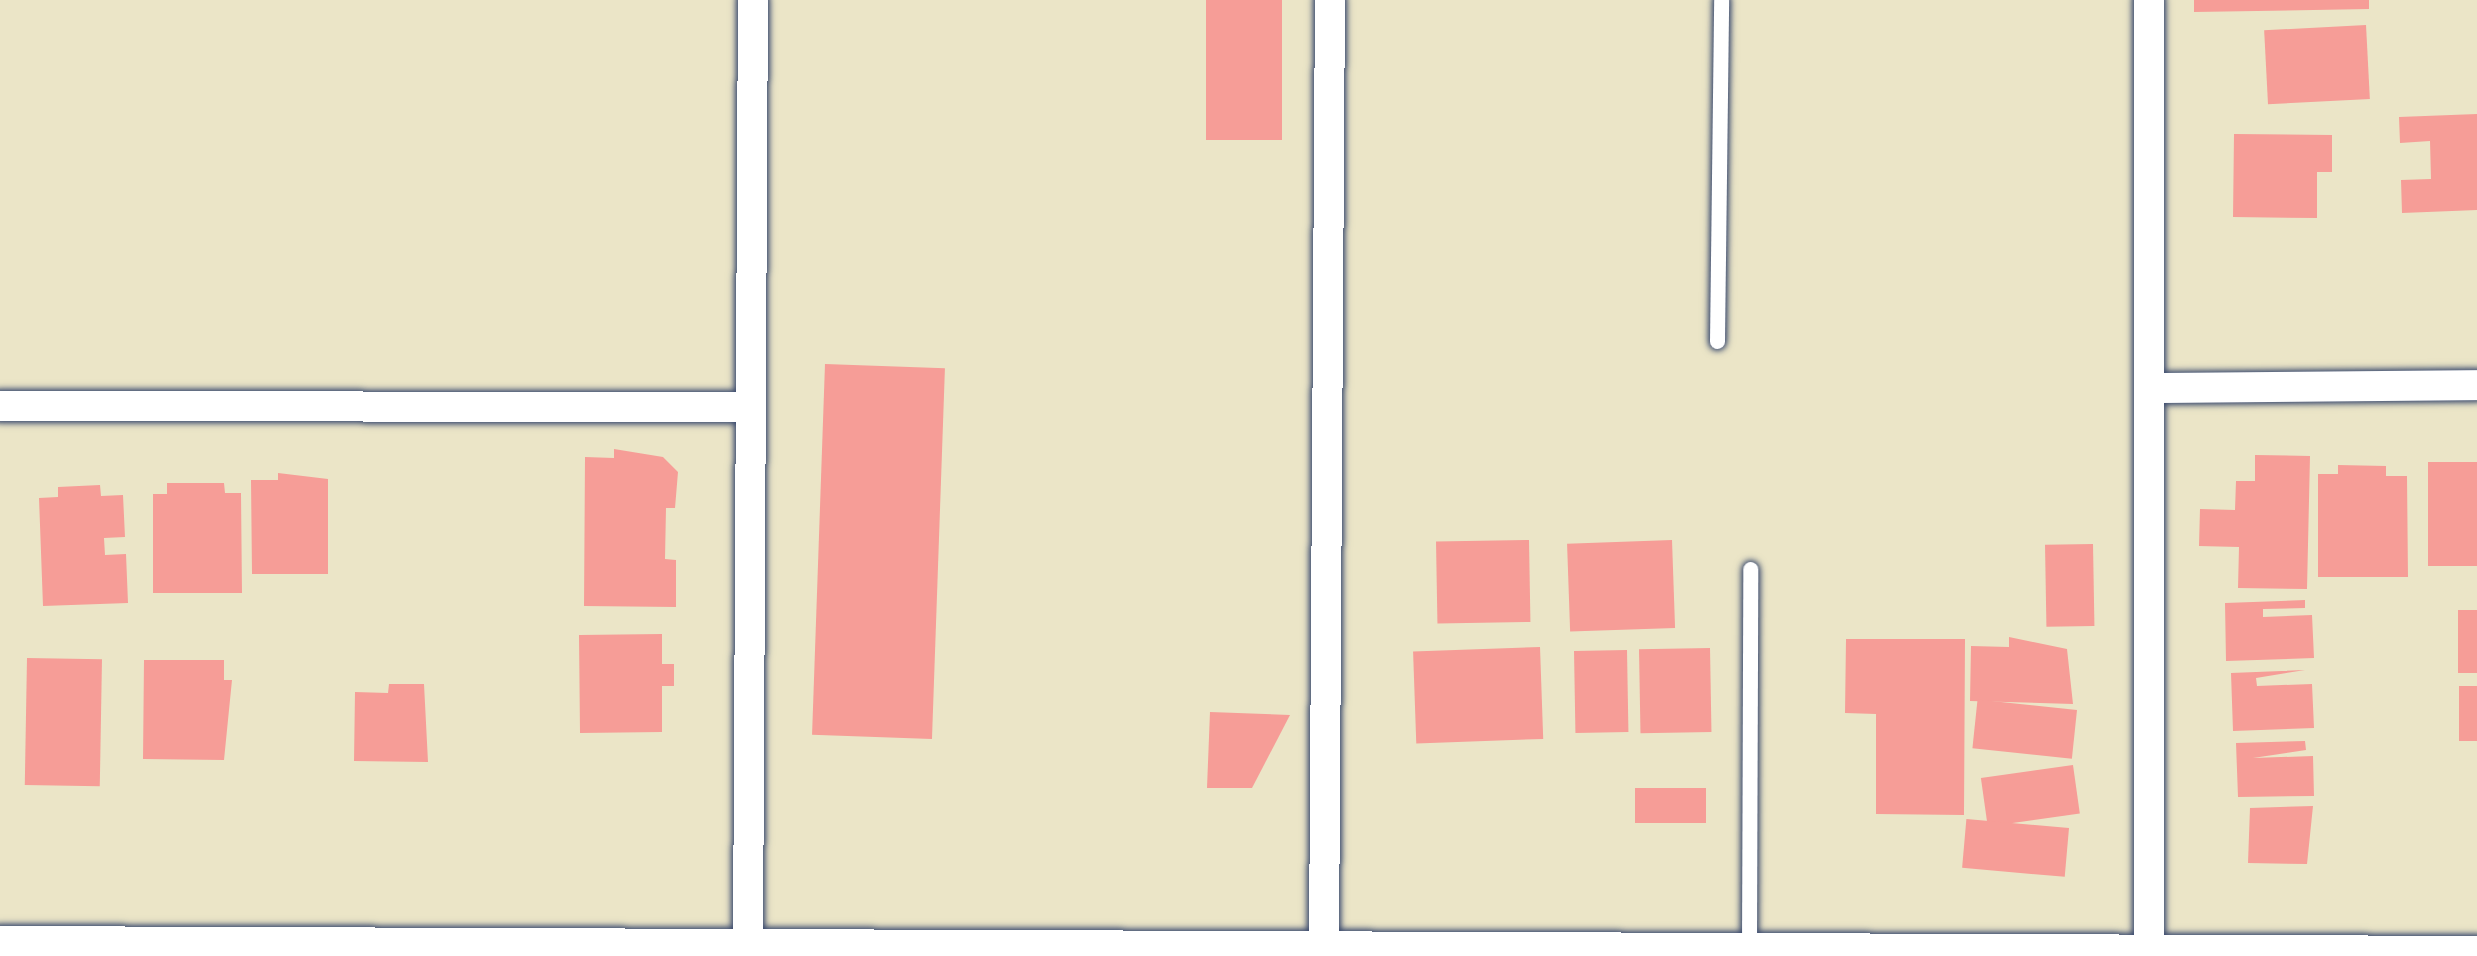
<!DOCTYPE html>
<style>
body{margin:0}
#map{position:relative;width:2477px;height:956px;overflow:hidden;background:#ebe5c7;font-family:"Architects Daughter",sans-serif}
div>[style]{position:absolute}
.building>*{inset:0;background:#f69d97;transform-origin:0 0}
.roads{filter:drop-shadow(0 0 3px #3a4a6e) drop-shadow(0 0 3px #3a4a6e)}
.service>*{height:15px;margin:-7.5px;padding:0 7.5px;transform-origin:7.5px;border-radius:7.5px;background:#fff}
.minor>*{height:30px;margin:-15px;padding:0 15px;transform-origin:15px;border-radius:15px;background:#fff}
span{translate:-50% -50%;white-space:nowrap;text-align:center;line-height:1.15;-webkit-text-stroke:10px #f7f3e8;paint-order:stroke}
</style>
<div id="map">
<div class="building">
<div style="left:1206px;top:0;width:76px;height:140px"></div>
<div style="clip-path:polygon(2194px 0,2369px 0,2369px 9px,2194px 12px)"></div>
<div style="left:2366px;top:25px;width:74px;height:102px;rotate:87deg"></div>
<div style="clip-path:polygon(2477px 114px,2477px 210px,2402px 213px,2401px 180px,2431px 179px,2430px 141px,2400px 143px,2399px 117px)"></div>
<div style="clip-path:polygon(2234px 134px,2332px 135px,2332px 172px,2317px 172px,2317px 218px,2233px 217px)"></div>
<div style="left:825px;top:364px;width:120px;height:371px;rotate:2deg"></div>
<div style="clip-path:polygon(614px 449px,663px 457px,678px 472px,675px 508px,666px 508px,665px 559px,676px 560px,676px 607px,584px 606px,585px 457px,614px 458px)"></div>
<div style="clip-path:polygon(2255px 455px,2310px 456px,2307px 589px,2238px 588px,2239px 547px,2199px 546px,2200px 509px,2235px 510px,2236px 481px,2255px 481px)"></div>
<div style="left:2428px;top:462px;width:49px;height:104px"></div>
<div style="clip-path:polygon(2338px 465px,2386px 466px,2386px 476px,2407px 476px,2408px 577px,2318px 577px,2318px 474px,2338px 474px)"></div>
<div style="clip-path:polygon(278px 473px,328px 479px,328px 574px,252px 574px,251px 480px,278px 480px)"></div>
<div style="clip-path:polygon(167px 483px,224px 483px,225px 493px,241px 493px,242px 593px,153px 593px,153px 494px,167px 494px)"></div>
<div style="clip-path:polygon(100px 485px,101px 496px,123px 495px,125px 537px,104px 538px,105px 555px,126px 554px,128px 603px,43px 606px,39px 498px,58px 497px,58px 487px)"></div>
<div style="left:1529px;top:540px;width:82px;height:93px;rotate:89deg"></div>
<div style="left:1672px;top:540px;width:88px;height:105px;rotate:88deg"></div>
<div style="left:2093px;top:544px;width:82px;height:48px;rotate:89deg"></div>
<div style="clip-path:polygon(2305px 600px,2305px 608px,2263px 609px,2263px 617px,2312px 615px,2314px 658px,2226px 661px,2225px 603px)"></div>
<div style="left:2477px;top:610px;width:63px;height:19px;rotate:90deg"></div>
<div style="clip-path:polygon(662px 634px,662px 664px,674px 664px,674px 686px,662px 686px,662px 732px,580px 733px,579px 635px)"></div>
<div style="clip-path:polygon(2009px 637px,2067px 649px,2073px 704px,1970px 701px,1971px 646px,2009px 647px)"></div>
<div style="clip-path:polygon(1846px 639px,1965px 639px,1964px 815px,1876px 814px,1876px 714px,1845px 713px)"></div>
<div style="left:1540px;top:647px;width:92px;height:127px;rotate:88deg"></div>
<div style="left:1710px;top:648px;width:84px;height:71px;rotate:89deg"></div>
<div style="left:1627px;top:650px;width:82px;height:53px;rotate:89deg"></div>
<div style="left:27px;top:658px;width:75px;height:127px;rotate:1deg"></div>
<div style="clip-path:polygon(144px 660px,224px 660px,224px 680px,232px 680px,224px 760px,143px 759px)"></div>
<div style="clip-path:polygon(2305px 670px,2256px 678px,2257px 686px,2312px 684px,2314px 728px,2233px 731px,2231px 673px)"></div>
<div style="clip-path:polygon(389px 684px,424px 684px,428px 762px,354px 761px,355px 692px,388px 693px)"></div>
<div style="left:2477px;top:686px;width:55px;height:18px;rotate:90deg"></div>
<div style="left:2077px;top:710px;width:49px;height:100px;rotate:96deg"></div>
<div style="clip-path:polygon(1210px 712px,1290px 715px,1252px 788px,1207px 788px)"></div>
<div style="clip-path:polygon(2305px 741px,2306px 750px,2253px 758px,2313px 756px,2314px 796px,2238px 797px,2236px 743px)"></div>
<div style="left:2073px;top:765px;width:49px;height:93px;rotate:82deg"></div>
<div style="left:1706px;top:788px;width:35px;height:71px;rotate:90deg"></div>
<div style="clip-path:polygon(2313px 806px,2307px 864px,2248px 863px,2250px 808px)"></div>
<div style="left:2069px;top:828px;width:49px;height:103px;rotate:95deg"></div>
</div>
<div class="roads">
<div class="service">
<div style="left:1717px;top:341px;width:341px;rotate:-89.3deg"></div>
<div style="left:1749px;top:949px;width:380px;rotate:-89.8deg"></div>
</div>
<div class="minor">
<div style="left:2150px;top:388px;width:327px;rotate:-0.5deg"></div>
<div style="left:0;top:406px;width:746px;rotate:0.08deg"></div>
<div style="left:0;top:941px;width:2477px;rotate:0.23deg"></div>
<div style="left:748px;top:945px;width:945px;rotate:-89.7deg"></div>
<div style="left:1324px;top:947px;width:947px;rotate:-89.64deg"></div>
<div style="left:2149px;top:950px;width:950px;rotate:-90deg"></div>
</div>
</div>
</div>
